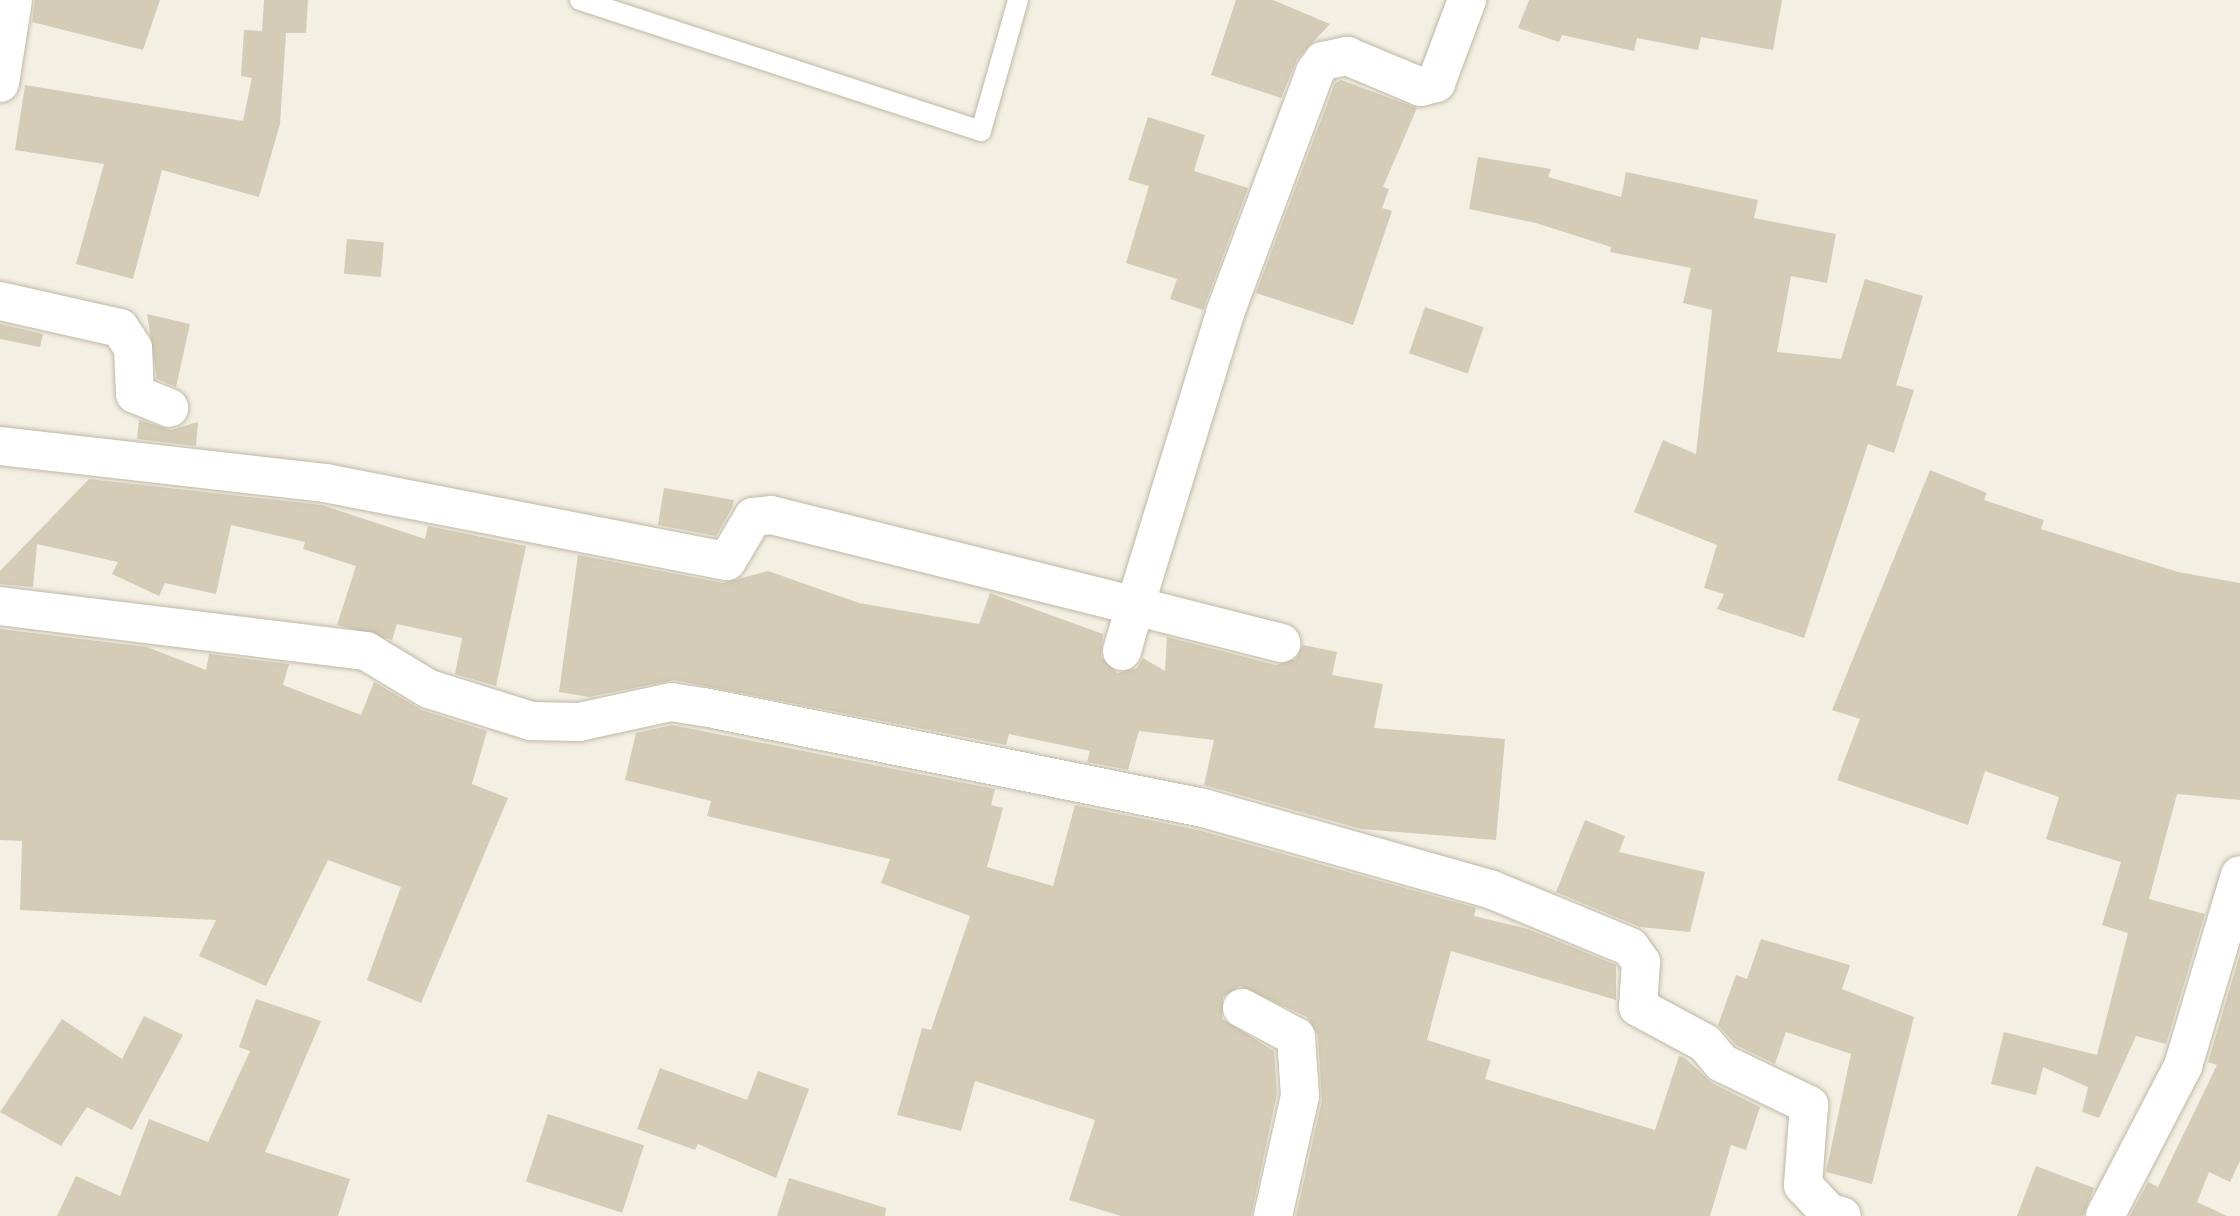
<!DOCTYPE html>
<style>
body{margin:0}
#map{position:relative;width:2240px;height:1216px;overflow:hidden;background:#f3efe3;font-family:"Space Grotesk",sans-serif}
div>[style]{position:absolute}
.building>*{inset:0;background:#d5ccb7;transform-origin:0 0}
.roads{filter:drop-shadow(0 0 2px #bfb8a5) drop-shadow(0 0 2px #bfb8a5)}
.lane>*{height:20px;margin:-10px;padding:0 10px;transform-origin:10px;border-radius:10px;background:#fff}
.street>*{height:38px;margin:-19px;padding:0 19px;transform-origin:19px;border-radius:19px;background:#fff}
span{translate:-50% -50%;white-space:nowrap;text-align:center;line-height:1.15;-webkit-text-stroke:10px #fff;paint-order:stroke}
</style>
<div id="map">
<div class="building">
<div style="clip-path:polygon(35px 0,160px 0,143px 50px,32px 22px)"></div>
<div style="clip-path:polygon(264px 0,308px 0,306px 33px,286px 33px,280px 124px,259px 197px,162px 170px,133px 279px,76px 264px,104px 164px,15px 150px,25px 85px,243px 121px,252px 78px,241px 76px,244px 30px,262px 31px)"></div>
<div style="clip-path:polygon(1236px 0,1273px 0,1330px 24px,1297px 59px,1281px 98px,1211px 75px)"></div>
<div style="clip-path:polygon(1529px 0,1782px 0,1773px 50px,1701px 37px,1698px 50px,1637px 38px,1634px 51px,1562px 35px,1559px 42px,1518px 28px)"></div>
<div style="clip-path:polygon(1341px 80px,1417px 108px,1383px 187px,1389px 189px,1382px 208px,1392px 211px,1353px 325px,1256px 293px,1335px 83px)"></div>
<div style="clip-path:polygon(1148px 117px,1205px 135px,1194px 171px,1248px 188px,1203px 310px,1170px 299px,1177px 279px,1126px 263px,1149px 186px,1128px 180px)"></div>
<div style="clip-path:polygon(1478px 157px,1551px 169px,1548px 177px,1621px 197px,1626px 172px,1683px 184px,1758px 200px,1754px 218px,1836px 234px,1827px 283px,1791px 276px,1777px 352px,1841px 359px,1865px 279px,1923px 296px,1896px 385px,1914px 390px,1894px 453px,1868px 444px,1804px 638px,1717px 609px,1724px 594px,1704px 588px,1717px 545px,1634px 512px,1663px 440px,1696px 454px,1712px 310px,1683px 303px,1691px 268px,1610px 252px,1611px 247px,1536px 223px,1469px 209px)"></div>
<div style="left:347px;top:239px;width:37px;height:35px;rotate:5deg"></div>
<div style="left:1425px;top:307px;width:62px;height:49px;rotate:19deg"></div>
<div style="clip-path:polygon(147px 314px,190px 324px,176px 387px,157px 379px)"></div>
<div style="clip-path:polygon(0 324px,43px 334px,40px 347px,0 339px)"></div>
<div style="clip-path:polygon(139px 420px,171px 430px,198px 422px,196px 446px,137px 439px)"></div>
<div style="clip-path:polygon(1930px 470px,1987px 493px,1984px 500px,2044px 520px,2041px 529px,2178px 572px,2240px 583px,2240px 800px,2177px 794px,2149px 899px,2205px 914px,2166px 1044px,2136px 1036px,2099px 1118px,2082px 1112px,2088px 1087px,2043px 1067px,2036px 1095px,1991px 1084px,2004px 1032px,2097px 1055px,2128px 933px,2102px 925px,2121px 862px,2046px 839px,2059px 797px,1985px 771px,1968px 825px,1837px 780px,1860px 719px,1832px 710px)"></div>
<div style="clip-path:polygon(89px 479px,322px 505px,425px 539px,428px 526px,526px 546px,496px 686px,455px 674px,462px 638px,397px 624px,392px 640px,337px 625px,356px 566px,303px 549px,305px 542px,231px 525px,216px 594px,165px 583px,159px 596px,112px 574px,118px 562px,37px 544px,33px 587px,0 584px,0 571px)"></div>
<div style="clip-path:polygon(664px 488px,734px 500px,732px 508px,716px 536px,658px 525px)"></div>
<div style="clip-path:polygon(578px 555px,723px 583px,768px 571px,859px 603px,979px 624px,990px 593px,1103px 634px,1101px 657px,1117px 673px,1137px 668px,1143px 658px,1165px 671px,1167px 637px,1276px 665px,1296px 659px,1303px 645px,1337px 652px,1332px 675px,1383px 684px,1374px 728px,1505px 739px,1496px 840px,1361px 829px,1204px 785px,1214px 740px,1139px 731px,1128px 770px,1087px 762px,1090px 751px,1009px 734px,1006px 745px,674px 680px,589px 697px,559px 692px)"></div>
<div style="clip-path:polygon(0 629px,147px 647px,206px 670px,209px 654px,289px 664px,283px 685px,361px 715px,374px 682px,422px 710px,487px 731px,472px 784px,508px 798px,421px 1003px,367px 980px,401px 887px,328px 860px,266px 986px,199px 956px,216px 920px,20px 910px,22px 841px,0 840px)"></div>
<div style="clip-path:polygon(672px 725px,995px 789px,991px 805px,1003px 808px,987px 867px,1053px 886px,1075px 805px,1198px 830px,1476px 908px,1474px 916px,1528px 929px,1616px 965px,1616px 1000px,1451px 951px,1427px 1040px,1491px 1060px,1485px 1079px,1655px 1130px,1679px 1056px,1685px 1058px,1712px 1083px,1760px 1107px,1746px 1150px,1731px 1145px,1710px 1216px,1296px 1216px,1322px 1100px,1318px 1035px,1307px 1017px,1240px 986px,1223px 997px,1222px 1019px,1274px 1051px,1277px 1094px,1251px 1216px,1121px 1216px,1069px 1200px,1095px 1120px,975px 1081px,961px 1131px,897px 1115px,922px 1028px,931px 1030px,970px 916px,881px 883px,890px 859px,707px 816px,711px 801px,625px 780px,636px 733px)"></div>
<div style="clip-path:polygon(1585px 820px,1625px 836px,1619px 852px,1705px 872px,1690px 932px,1640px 927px,1556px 892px)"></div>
<div style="clip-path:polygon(1761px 939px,1850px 965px,1842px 989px,1914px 1017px,1872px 1184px,1826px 1172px,1851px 1054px,1786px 1032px,1775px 1064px,1736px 1045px,1718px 1025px,1736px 975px,1747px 979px)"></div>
<div style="clip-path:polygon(2240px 954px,2240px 1161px,2230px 1182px,2209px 1172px,2197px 1202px,2227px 1216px,2130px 1216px,2148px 1182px,2158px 1187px,2217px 1065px,2208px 1062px)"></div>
<div style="clip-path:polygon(256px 999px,321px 1021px,265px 1152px,350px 1179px,338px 1216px,57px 1216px,76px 1176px,120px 1196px,149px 1119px,208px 1142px,250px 1051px,239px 1047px)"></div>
<div style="clip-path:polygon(144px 1016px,183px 1035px,132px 1130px,87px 1107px,61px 1146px,0 1112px,62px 1019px,122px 1059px)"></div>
<div style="clip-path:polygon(660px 1068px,747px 1100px,758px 1071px,809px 1089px,776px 1178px,698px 1144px,695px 1150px,637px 1129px)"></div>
<div style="left:548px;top:1114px;width:101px;height:71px;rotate:18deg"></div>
<div style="clip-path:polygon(2036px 1166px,2094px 1188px,2083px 1216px,2017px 1216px)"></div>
<div style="clip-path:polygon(789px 1178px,886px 1208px,885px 1216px,777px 1216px)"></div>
</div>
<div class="roads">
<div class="lane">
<div style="left:580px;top:0;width:422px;rotate:18.1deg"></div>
<div style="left:981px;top:131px;width:136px;rotate:-74.2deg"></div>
</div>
<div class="street">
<div style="left:0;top:83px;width:84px;rotate:-81.1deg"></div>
<div style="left:0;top:301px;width:123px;rotate:12.7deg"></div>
<div style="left:120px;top:328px;width:24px;rotate:57deg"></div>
<div style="left:133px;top:348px;width:46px;rotate:87.5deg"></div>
<div style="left:135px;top:394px;width:37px;rotate:22deg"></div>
<div style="left:0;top:446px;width:327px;rotate:6.5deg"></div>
<div style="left:325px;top:483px;width:409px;rotate:11deg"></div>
<div style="left:727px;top:561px;width:51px;rotate:-59.4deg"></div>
<div style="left:753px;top:517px;width:18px;rotate:-6deg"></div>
<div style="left:771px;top:515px;width:375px;rotate:14deg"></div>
<div style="left:1135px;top:606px;width:307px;rotate:-72.9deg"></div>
<div style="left:1225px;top:313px;width:257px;rotate:-69.5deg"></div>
<div style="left:1315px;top:72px;width:14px;rotate:-54deg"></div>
<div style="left:1323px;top:61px;width:25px;rotate:-12deg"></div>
<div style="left:1347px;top:56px;width:80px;rotate:22.7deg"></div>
<div style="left:1421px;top:87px;width:16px;rotate:-15deg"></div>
<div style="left:1436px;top:83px;width:89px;rotate:-69.5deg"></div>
<div style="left:0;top:606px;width:369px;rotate:7deg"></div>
<div style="left:366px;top:651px;width:74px;rotate:31.1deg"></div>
<div style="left:429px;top:689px;width:107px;rotate:17.4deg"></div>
<div style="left:531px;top:721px;width:48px;rotate:1.2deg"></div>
<div style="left:579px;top:722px;width:94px;rotate:-12.3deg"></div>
<div style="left:671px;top:702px;width:33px;rotate:9deg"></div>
<div style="left:704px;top:707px;width:509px;rotate:11.44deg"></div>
<div style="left:1203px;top:808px;width:298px;rotate:15.8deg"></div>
<div style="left:1490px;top:889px;width:152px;rotate:22.5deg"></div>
<div style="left:1630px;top:947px;width:19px;rotate:54deg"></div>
<div style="left:1641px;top:962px;width:45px;rotate:93.8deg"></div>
<div style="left:1638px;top:1007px;width:76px;rotate:28.2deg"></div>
<div style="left:1705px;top:1043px;width:26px;rotate:50deg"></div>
<div style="left:1722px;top:1063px;width:97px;rotate:25.8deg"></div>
<div style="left:1809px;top:1105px;width:80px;rotate:94.3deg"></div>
<div style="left:1803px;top:1185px;width:38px;rotate:47deg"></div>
<div style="left:1829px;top:1213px;width:13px;rotate:13deg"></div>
<div style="left:1122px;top:651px;width:47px;rotate:-73.9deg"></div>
<div style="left:1135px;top:606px;width:151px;rotate:14.2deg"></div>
<div style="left:1242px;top:1008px;width:61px;rotate:28.2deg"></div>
<div style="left:1296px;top:1037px;width:59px;rotate:86.1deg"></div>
<div style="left:1300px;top:1096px;width:123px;rotate:102.7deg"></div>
<div style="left:2105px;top:1216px;width:169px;rotate:-62.5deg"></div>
<div style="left:2183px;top:1066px;width:199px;rotate:-73.4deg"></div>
</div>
</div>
</div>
